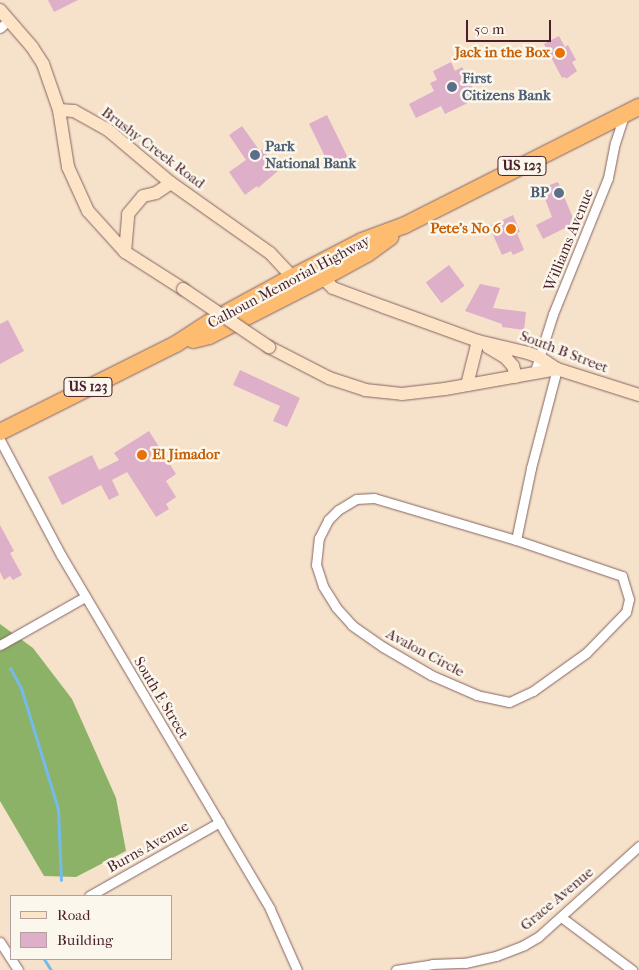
<!DOCTYPE html>
<style>
body{margin:0}
#map{position:relative;width:639px;height:970px;overflow:hidden;background:#f6e2ca;font-family:"IM FELL French Canon",serif}
div>[style]{position:absolute}
.forest>*{inset:0;background:#8cb267}
.stream>*{height:3px;margin:-1.5px;padding:0 1.5px;transform-origin:1.5px;border-radius:1.5px;background:#74bbec}
.building>*{inset:0;background:#ddafc9;transform-origin:0 0}
.roads{filter:drop-shadow(0 0 1px #866363) drop-shadow(0 0 1px #866363)}
.street>*{height:9px;margin:-4.5px;padding:0 4.5px;transform-origin:4.5px;border-radius:4.5px;background:#fff}
.secondary>*{height:12px;margin:-6px;padding:0 6px;transform-origin:6px;border-radius:6px;background:#fee4c6}
.highway>*{height:16px;margin:-8px;padding:0 8px;transform-origin:8px;border-radius:8px;background:#fdbc70}
.bridges{filter:drop-shadow(0 0 1px #866363) drop-shadow(0 0 1px #866363)}
.secondary-bridge>*{height:12px;margin:-6px;padding:0 6px;transform-origin:6px;border-radius:6px;background:#fee4c6}
.dots>*{width:14px;height:14px;translate:-50% -50%;box-sizing:border-box;border:2px solid #fbf7ec;border-radius:50%}
span{translate:-50% -50%;white-space:nowrap;text-align:center;line-height:1.15;-webkit-text-stroke:5px #fbf7ec;paint-order:stroke}
.shield-label span{padding:1px 4px;background:#fbf7ec;border:1px solid;border-radius:4px;-webkit-text-stroke-width:0}
.shield-label{font-size:14px;color:#4a1f2b;font-weight:700}
.food-label{font-size:15px;color:#c56008;font-weight:700}
.right{translate:-100% -50%;text-align:right}
.left{translate:0 -50%;text-align:left}
.service-label{font-size:15px;color:#4e5e75;font-weight:700}
.street-label{font-size:15px;color:#4a1f2b}
.legend{position:absolute;left:10px;top:895px;width:162px;height:65px;box-sizing:border-box;background:#fbf7ec;border:1px solid #b4a19f;margin:0;padding:6px 9px;list-style:none;font-size:15px;color:#4a1f2b}
.legend li{display:flex;align-items:center;gap:10px;height:25px}
.legend b{width:25px;border:1px solid #b4a19f}
.scale{position:absolute;left:466px;top:20px;width:85px;height:22px;box-sizing:border-box;border:2px solid #4a1f2b;border-top:0;padding-left:6px;font-size:15px;line-height:18px;white-space:nowrap;color:#4a1f2b;-webkit-text-stroke:4px #fbf7ec;paint-order:stroke}
</style>
<div id="map">
<div class="forest">
<div style="clip-path:polygon(0 624px,33px 648px,72px 699px,116px 798px,126px 851px,76px 877px,44px 876px,0 801px)"></div>
</div>
<div class="stream">
<div style="left:10px;top:668px;width:23px;rotate:61deg"></div>
<div style="left:21px;top:688px;width:127px;rotate:73deg"></div>
<div style="left:58px;top:809px;width:71px;rotate:87.6deg"></div>
<div style="left:44px;top:959px;width:13px;rotate:58deg"></div>
</div>
<div class="building">
<div style="clip-path:polygon(48px 0,78px 0,54px 12px)"></div>
<div style="clip-path:polygon(559px 36px,565px 47px,568px 45px,576px 60px,572px 62px,577px 71px,566px 79px,565px 77px,562px 78px,544px 44px)"></div>
<div style="clip-path:polygon(451px 62px,455px 71px,462px 67px,478px 98px,445px 114px,441px 106px,416px 118px,409px 104px,434px 91px,430px 83px,437px 80px,433px 71px)"></div>
<div style="left:327px;top:115px;width:51px;height:20px;rotate:64deg"></div>
<div style="clip-path:polygon(242px 126px,260px 151px,263px 149px,278px 171px,258px 188px,257px 186px,245px 195px,229px 172px,246px 160px,229px 135px)"></div>
<div style="clip-path:polygon(558px 182px,575px 223px,543px 239px,536px 225px,552px 217px,541px 188px)"></div>
<div style="clip-path:polygon(513px 215px,520px 232px,517px 233px,524px 250px,513px 255px,511px 251px,502px 255px,489px 226px)"></div>
<div style="left:449px;top:265px;width:26px;height:29px;rotate:53deg"></div>
<div style="clip-path:polygon(480px 284px,500px 288px,493px 308px,526px 312px,524px 330px,502px 327px,502px 324px,465px 311px)"></div>
<div style="clip-path:polygon(8px 320px,24px 351px,0 364px,0 324px)"></div>
<div style="clip-path:polygon(240px 370px,300px 398px,287px 427px,273px 421px,280px 406px,233px 385px)"></div>
<div style="clip-path:polygon(149px 431px,176px 474px,166px 481px,176px 497px,166px 504px,169px 509px,156px 517px,127px 472px,112px 480px,119px 495px,109px 500px,101px 485px,62px 505px,48px 477px,92px 455px,99px 470px,119px 460px,114px 453px)"></div>
<div style="clip-path:polygon(0 525px,14px 551px,10px 553px,22px 575px,13px 580px,10px 576px,4px 580px,0 572px)"></div>
</div>
<div class="roads">
<div class="street">
<div style="left:0;top:28px;width:12px;rotate:-42deg"></div>
<div style="left:534px;top:374px;width:63px;rotate:-72.4deg"></div>
<div style="left:553px;top:314px;width:147px;rotate:-68deg"></div>
<div style="left:608px;top:178px;width:36px;rotate:-79deg"></div>
<div style="left:615px;top:143px;width:29px;rotate:-72deg"></div>
<div style="left:0;top:440px;width:130px;rotate:62.1deg"></div>
<div style="left:61px;top:555px;width:411px;rotate:59.4deg"></div>
<div style="left:270px;top:909px;width:67px;rotate:66.1deg"></div>
<div style="left:374px;top:498px;width:148px;rotate:16.5deg"></div>
<div style="left:516px;top:540px;width:112px;rotate:18.8deg"></div>
<div style="left:622px;top:576px;width:24px;rotate:73deg"></div>
<div style="left:629px;top:599px;width:13px;rotate:103deg"></div>
<div style="left:626px;top:612px;width:57px;rotate:134.3deg"></div>
<div style="left:586px;top:653px;width:65px;rotate:144.4deg"></div>
<div style="left:533px;top:691px;width:26px;rotate:155deg"></div>
<div style="left:509px;top:702px;width:33px;rotate:-168deg"></div>
<div style="left:477px;top:695px;width:50px;rotate:-156.5deg"></div>
<div style="left:431px;top:675px;width:56px;rotate:-149.7deg"></div>
<div style="left:383px;top:647px;width:38px;rotate:-145deg"></div>
<div style="left:352px;top:625px;width:24px;rotate:-132deg"></div>
<div style="left:336px;top:607px;width:25px;rotate:-122deg"></div>
<div style="left:323px;top:586px;width:22px;rotate:-108deg"></div>
<div style="left:316px;top:565px;width:27px;rotate:-84deg"></div>
<div style="left:319px;top:538px;width:20px;rotate:-63deg"></div>
<div style="left:328px;top:520px;width:14px;rotate:-45deg"></div>
<div style="left:338px;top:510px;width:21px;rotate:-31deg"></div>
<div style="left:356px;top:499px;width:18px;rotate:-3deg"></div>
<div style="left:516px;top:540px;width:74px;rotate:-78.2deg"></div>
<div style="left:531px;top:468px;width:102px;rotate:-75.3deg"></div>
<div style="left:0;top:645px;width:98px;rotate:-29.5deg"></div>
<div style="left:89px;top:896px;width:150px;rotate:-29.5deg"></div>
<div style="left:561px;top:917px;width:89px;rotate:36.7deg"></div>
<div style="left:0;top:942px;width:33px;rotate:57deg"></div>
<div style="left:396px;top:970px;width:36px;rotate:-9deg"></div>
<div style="left:432px;top:964px;width:33px;rotate:-2deg"></div>
<div style="left:465px;top:963px;width:32px;rotate:-13deg"></div>
<div style="left:496px;top:956px;width:30px;rotate:-21deg"></div>
<div style="left:524px;top:945px;width:16px;rotate:-30deg"></div>
<div style="left:538px;top:937px;width:136px;rotate:-42deg"></div>
</div>
<div class="secondary">
<div style="left:0;top:10px;width:49px;rotate:49.1deg"></div>
<div style="left:32px;top:47px;width:20px;rotate:57deg"></div>
<div style="left:43px;top:64px;width:49px;rotate:70.8deg"></div>
<div style="left:59px;top:110px;width:58px;rotate:81deg"></div>
<div style="left:68px;top:167px;width:48px;rotate:65.6deg"></div>
<div style="left:88px;top:211px;width:55px;rotate:47.9deg"></div>
<div style="left:125px;top:252px;width:69px;rotate:32.5deg"></div>
<div style="left:59px;top:110px;width:15px;rotate:4deg"></div>
<div style="left:74px;top:111px;width:39px;rotate:29deg"></div>
<div style="left:108px;top:130px;width:82px;rotate:40.1deg"></div>
<div style="left:171px;top:183px;width:121px;rotate:35.3deg"></div>
<div style="left:270px;top:253px;width:33px;rotate:47deg"></div>
<div style="left:125px;top:252px;width:38px;rotate:-85deg"></div>
<div style="left:128px;top:214px;width:23px;rotate:-50deg"></div>
<div style="left:143px;top:196px;width:13px;rotate:-13deg"></div>
<div style="left:156px;top:193px;width:18px;rotate:-34deg"></div>
<div style="left:323px;top:278px;width:14px;rotate:45deg"></div>
<div style="left:333px;top:288px;width:54px;rotate:20.4deg"></div>
<div style="left:384px;top:307px;width:100px;rotate:19.9deg"></div>
<div style="left:478px;top:341px;width:51px;rotate:13.5deg"></div>
<div style="left:528px;top:353px;width:12px;rotate:20deg"></div>
<div style="left:539px;top:357px;width:22px;rotate:34deg"></div>
<div style="left:557px;top:369px;width:86px;rotate:17.6deg"></div>
<div style="left:269px;top:347px;width:68px;rotate:27.3deg"></div>
<div style="left:329px;top:378px;width:38px;rotate:18deg"></div>
<div style="left:365px;top:390px;width:37px;rotate:6deg"></div>
<div style="left:402px;top:394px;width:43px;rotate:-6.6deg"></div>
<div style="left:445px;top:389px;width:114px;rotate:-10.1deg"></div>
<div style="left:488px;top:347px;width:21px;rotate:31deg"></div>
<div style="left:506px;top:358px;width:11px;rotate:49deg"></div>
<div style="left:513px;top:366px;width:11px;rotate:75deg"></div>
<div style="left:467px;top:385px;width:45px;rotate:-76deg"></div>
</div>
<div class="highway">
<div style="left:193px;top:340px;width:16px;rotate:-14deg"></div>
<div style="left:209px;top:336px;width:128px;rotate:-27deg"></div>
<div style="left:323px;top:278px;width:50px;rotate:-28.6deg"></div>
<div style="left:367px;top:254px;width:29px;rotate:-36deg"></div>
<div style="left:0;top:432px;width:197px;rotate:-26.6deg"></div>
<div style="left:176px;top:344px;width:44px;rotate:-33deg"></div>
<div style="left:213px;top:320px;width:90px;rotate:-28.6deg"></div>
<div style="left:292px;top:277px;width:79px;rotate:-27.2deg"></div>
<div style="left:362px;top:241px;width:46px;rotate:-20.4deg"></div>
<div style="left:405px;top:225px;width:262px;rotate:-26.8deg"></div>
</div>
</div>
<div class="bridges">
<div class="secondary-bridge">
<div style="left:183px;top:289px;width:104px;rotate:34deg"></div>
</div>
</div>
<div class="dots">
<div style="left:560px;top:53px;background:#e8710a"></div>
<div style="left:452px;top:87px;background:#5c6f8a"></div>
<div style="left:255px;top:155px;background:#5c6f8a"></div>
<div style="left:559px;top:193px;background:#5c6f8a"></div>
<div style="left:511px;top:229px;background:#e8710a"></div>
<div style="left:142px;top:455px;background:#e8710a"></div>
</div>
<div class="shield-label">
<span style="left:522px;top:166px">US 123</span>
<span style="left:88px;top:387px">US 123</span>
</div>
<div class="food-label">
<span class="right" style="left:550px;top:53px">Jack in the Box</span>
<span class="right" style="left:501px;top:229px">Pete's No 6</span>
<span class="left" style="left:152px;top:455px">El Jimador</span>
</div>
<div class="service-label">
<span class="left" style="left:462px;top:87px">First<br>Citizens Bank</span>
<span class="left" style="left:265px;top:155px">Park<br>National Bank</span>
<span class="right" style="left:549px;top:193px">BP</span>
</div>
<div class="street-label">
<span style="left:153px;top:148px;rotate:37deg">Brushy Creek Road</span>
<span style="left:569px;top:240px;rotate:-68deg">Williams Avenue</span>
<span style="left:289px;top:282px;rotate:-28deg">Calhoun Memorial Highway</span>
<span style="left:564px;top:352px;rotate:21deg">South B Street</span>
<span style="left:425px;top:653px;rotate:28deg">Avalon Circle</span>
<span style="left:161px;top:698px;rotate:59deg">South E Street</span>
<span style="left:148px;top:847px;rotate:-29deg">Burns Avenue</span>
<span style="left:557px;top:899px;rotate:-40deg">Grace Avenue</span>
</div>
<ul class="legend">
<li><b style="height:6px;background:#fee4c6"></b>Road</li>
<li><b style="height:14px;background:#ddafc9"></b>Building</li>
</ul>
<div class="scale">50 m</div>
</div>
